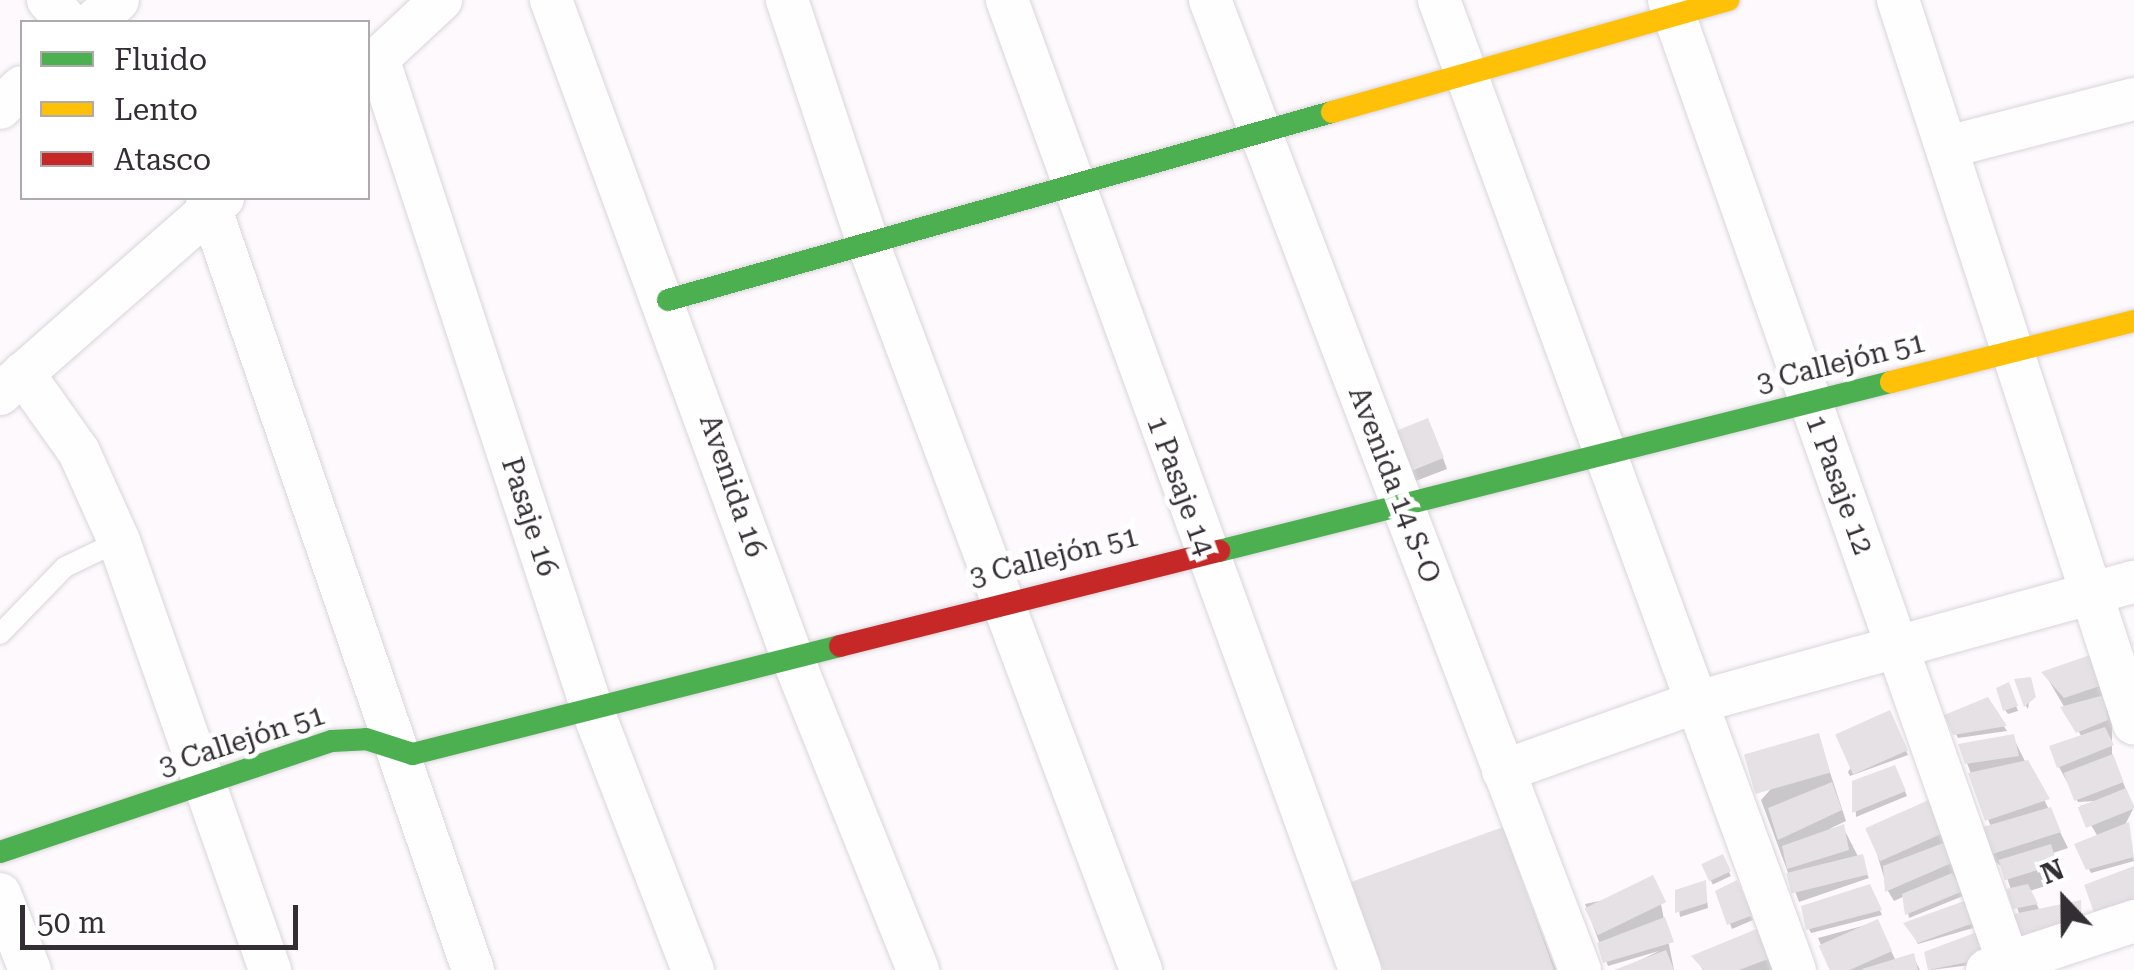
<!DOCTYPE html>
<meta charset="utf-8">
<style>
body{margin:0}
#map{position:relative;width:2134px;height:970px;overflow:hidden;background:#fdf9fd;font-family:"Roboto Serif",serif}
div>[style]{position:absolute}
.shadow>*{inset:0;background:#0003;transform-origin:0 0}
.building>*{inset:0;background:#e6e1e4;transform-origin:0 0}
.roads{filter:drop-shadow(0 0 2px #dad5da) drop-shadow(0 0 2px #dad5da)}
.lane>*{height:20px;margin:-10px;padding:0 10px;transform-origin:10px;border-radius:10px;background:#fffeff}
.street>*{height:42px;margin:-21px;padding:0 21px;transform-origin:21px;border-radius:21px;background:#fffeff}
.fast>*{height:22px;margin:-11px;padding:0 11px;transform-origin:11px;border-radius:11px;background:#4caf50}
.slow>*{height:22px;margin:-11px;padding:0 11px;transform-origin:11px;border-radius:11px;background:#ffc107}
.jam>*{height:22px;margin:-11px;padding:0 11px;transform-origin:11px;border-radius:11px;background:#c62828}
span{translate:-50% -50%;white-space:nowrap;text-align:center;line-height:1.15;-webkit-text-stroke:10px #fff;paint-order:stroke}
.street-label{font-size:28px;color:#332e33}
.legend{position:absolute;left:20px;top:20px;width:350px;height:180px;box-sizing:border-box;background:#fff;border:2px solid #adabad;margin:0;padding:12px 18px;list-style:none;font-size:30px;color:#332e33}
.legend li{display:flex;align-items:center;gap:20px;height:50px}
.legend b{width:50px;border:2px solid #adabad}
.north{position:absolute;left:2014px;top:850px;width:100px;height:100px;-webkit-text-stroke:8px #fff;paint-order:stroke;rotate:338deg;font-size:28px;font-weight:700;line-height:40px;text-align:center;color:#332e33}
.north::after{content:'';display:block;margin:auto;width:35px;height:45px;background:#332e33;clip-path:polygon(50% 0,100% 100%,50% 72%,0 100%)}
.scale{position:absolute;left:20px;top:905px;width:278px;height:45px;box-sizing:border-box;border:5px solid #332e33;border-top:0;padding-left:12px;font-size:30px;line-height:35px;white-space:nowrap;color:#332e33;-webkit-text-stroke:8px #fff;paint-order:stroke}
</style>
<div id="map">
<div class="shadow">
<div style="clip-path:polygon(1433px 431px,1447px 469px,1408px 484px,1402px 473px)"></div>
<div style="clip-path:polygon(2092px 657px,2112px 714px,2112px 758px,2134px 807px,2126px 823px,2134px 861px,2091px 873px,2077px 845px,2098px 837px,2080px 806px,2096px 801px,2078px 802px,2059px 767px,2083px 739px,2045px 674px)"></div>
<div style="clip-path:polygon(2018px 681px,2032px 684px,2028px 709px,2026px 706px)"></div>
<div style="clip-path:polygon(2010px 689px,2018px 711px,2008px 714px,2005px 710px)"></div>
<div style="clip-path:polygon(1987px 701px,2007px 731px,1958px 738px,1947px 716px)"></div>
<div style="clip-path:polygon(1889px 713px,1908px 755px,1850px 776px,1848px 772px)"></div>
<div style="clip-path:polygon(1818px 736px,1846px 821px,1829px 829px,1843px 827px,1869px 878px,1799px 902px,1761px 800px)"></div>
<div style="clip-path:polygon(2013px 737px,2068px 848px,2053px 853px,2064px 880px,2030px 891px,2040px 911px,2080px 903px,2083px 931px,2020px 916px,2004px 869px,1989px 856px,1991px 827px,1967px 763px)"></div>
<div style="clip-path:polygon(1897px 772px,1907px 796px,1856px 817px,1854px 783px)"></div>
<div style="clip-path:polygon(1930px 802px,1963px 896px,1909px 918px,1905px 896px,1894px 901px,1888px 891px,1877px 854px)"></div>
<div style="clip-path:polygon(1502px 830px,1556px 970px,1386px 970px)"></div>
<div style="left:1722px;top:857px;width:21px;height:20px;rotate:65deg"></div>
<div style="clip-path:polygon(1705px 883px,1708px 908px,1680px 917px,1677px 892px)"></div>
<div style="clip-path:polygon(1736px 883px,1753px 920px,1732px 929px,1718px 893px)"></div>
<div style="clip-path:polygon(1869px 887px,1882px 915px,1811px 933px,1809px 929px)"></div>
<div style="clip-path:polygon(1658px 889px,1674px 970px,1620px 970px,1659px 951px,1608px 966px,1585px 904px)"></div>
<div style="clip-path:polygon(1966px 903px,1980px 926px,1918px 944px,1907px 924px)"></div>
<div style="clip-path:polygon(1877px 922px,1896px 961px,1913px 956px,1920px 970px,1832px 970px,1818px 938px)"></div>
<div style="clip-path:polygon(1759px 931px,1776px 970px,1703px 970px,1695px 957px)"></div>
<div style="clip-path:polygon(1927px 954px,1994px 962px,1931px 970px)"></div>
</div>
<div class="building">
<div style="left:1428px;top:418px;width:43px;height:46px;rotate:68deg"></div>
<div style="clip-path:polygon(2093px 654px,2106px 684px,2064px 698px,2041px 672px)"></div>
<div style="clip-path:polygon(2031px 677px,2036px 697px,2024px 707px,2014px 679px)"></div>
<div style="clip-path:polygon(2009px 682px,2018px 706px,2003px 711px,1996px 688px)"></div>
<div style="clip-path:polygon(2104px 695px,2108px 720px,2076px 733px,2060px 707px)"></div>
<div style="clip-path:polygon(1988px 697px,2007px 726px,1953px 735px,1944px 715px)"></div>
<div style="left:1890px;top:710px;width:44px;height:60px;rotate:66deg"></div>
<div style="clip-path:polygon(2105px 727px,2114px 745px,2057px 768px,2049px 746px)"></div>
<div style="left:1819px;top:733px;width:41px;height:78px;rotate:74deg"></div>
<div style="clip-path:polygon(2014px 734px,2019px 756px,1965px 764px,1958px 744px)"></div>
<div style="left:2113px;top:754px;width:30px;height:53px;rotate:69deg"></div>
<div style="clip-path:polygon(2028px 760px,2050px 799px,1985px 821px,1968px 773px)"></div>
<div style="clip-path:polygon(1895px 765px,1906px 791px,1852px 813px,1852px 781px)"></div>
<div style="clip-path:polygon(1832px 782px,1842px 810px,1778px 840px,1768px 808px)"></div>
<div style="left:2126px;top:788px;width:22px;height:52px;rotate:68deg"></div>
<div style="left:1931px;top:799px;width:36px;height:72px;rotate:66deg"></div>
<div style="clip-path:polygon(2051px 807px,2061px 832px,1986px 856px,1983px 827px)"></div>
<div style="clip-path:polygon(2129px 822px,2134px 857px,2086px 870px,2074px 844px)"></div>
<div style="clip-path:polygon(1844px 824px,1849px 850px,1787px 869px,1782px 846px)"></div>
<div style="clip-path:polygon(1503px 827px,1554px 970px,1383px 970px,1351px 882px)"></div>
<div style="clip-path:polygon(1946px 842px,1954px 862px,1885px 892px,1883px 866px)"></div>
<div style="left:2051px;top:844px;width:21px;height:55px;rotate:73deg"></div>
<div style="left:1723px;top:854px;width:19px;height:24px;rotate:65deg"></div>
<div style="left:1863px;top:854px;width:21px;height:79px;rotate:76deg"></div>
<div style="clip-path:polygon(2134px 866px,2134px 917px,2099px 926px,2084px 885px)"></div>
<div style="clip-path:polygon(1952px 873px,1963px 891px,1905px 915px,1902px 894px)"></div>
<div style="left:1653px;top:875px;width:30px;height:76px;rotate:64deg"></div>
<div style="clip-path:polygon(1706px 880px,1707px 903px,1675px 913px,1675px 890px)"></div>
<div style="clip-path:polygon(1737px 880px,1753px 915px,1727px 925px,1715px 891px)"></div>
<div style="clip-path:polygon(1870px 884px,1882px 910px,1806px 930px,1801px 906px)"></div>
<div style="clip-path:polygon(2028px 884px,2038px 904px,2013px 909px,2006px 889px)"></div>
<div style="clip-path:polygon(1967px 900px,1979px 921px,1918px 943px,1903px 923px)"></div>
<div style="clip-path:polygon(2081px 900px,2082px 927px,2018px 944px,2014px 914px)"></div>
<div style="clip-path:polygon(1665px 917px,1674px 942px,1603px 963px,1597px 943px)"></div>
<div style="left:1878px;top:919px;width:35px;height:65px;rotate:66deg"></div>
<div style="clip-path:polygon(1759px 928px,1779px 955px,1739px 970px,1704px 970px,1691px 956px)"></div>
<div style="clip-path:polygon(1985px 929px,1994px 957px,1928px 970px,1924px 952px)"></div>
<div style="clip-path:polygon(1666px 950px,1674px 970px,1614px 970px)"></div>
<div style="clip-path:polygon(1914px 953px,1918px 970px,1862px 970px,1862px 969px)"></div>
</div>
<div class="roads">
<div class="lane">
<div style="left:0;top:634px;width:93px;rotate:-45.9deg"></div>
<div style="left:65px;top:567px;width:60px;rotate:-25.7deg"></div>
</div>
<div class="street">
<div style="left:48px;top:0;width:30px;rotate:48deg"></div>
<div style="left:551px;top:0;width:697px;rotate:69.85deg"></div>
<div style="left:791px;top:654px;width:341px;rotate:68.1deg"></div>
<div style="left:787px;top:0;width:256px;rotate:71.6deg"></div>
<div style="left:868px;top:243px;width:777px;rotate:69.42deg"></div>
<div style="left:1007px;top:0;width:1032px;rotate:70deg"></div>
<div style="left:1210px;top:0;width:1038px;rotate:69.12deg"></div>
<div style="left:1439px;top:0;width:1033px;rotate:69.85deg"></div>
<div style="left:1669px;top:0;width:1029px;rotate:70.58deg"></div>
<div style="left:1898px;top:0;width:761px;rotate:71.95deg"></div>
<div style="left:93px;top:22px;width:33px;rotate:-41deg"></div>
<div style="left:378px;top:58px;width:682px;rotate:71.8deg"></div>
<div style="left:591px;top:706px;width:283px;rotate:68.9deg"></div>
<div style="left:368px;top:68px;width:100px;rotate:-43deg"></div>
<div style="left:0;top:108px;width:30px;rotate:-44deg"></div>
<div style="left:1947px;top:147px;width:193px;rotate:-14.4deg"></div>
<div style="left:207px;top:198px;width:817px;rotate:70.99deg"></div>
<div style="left:23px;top:373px;width:97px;rotate:54.7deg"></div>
<div style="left:79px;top:452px;width:98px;rotate:65.8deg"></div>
<div style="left:119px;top:541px;width:455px;rotate:70.6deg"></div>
<div style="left:0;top:394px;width:297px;rotate:-41.3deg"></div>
<div style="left:1503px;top:771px;width:206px;rotate:-19.6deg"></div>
<div style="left:1697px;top:702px;width:453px;rotate:-15.4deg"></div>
<div style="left:0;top:894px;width:82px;rotate:68.5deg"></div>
<div style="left:1987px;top:970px;width:155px;rotate:-18.4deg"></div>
</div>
<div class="fast">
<div style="left:668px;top:300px;width:690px;rotate:-15.81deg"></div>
<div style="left:1219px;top:551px;width:693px;rotate:-14.12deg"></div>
<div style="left:0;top:852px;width:350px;rotate:-18.5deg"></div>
<div style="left:332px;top:741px;width:34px;rotate:-3deg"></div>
<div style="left:366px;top:739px;width:49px;rotate:17.7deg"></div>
<div style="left:413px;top:754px;width:440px;rotate:-14.2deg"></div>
</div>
<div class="slow">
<div style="left:1332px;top:112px;width:412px;rotate:-15.8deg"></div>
<div style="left:1891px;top:382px;width:251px;rotate:-14.1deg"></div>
</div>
<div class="jam">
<div style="left:840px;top:646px;width:391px;rotate:-14.1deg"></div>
</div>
</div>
<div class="street-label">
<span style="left:1841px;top:363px;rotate:-14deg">3 Callejón 51</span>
<span style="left:1394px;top:485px;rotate:69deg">Avenida 14 S-O</span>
<span style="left:1839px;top:485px;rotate:70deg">1 Pasaje 12</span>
<span style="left:732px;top:486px;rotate:71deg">Avenida 16</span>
<span style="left:1180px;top:486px;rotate:70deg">1 Pasaje 14</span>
<span style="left:529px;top:517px;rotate:72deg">Pasaje 16</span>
<span style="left:1054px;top:557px;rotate:-14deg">3 Callejón 51</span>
<span style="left:242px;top:741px;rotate:-18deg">3 Callejón 51</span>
</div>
<ul class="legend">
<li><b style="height:12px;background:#4caf50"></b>Fluido</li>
<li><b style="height:12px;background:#ffc107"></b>Lento</li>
<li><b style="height:12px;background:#c62828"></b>Atasco</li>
</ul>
<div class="north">N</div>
<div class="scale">50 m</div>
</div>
